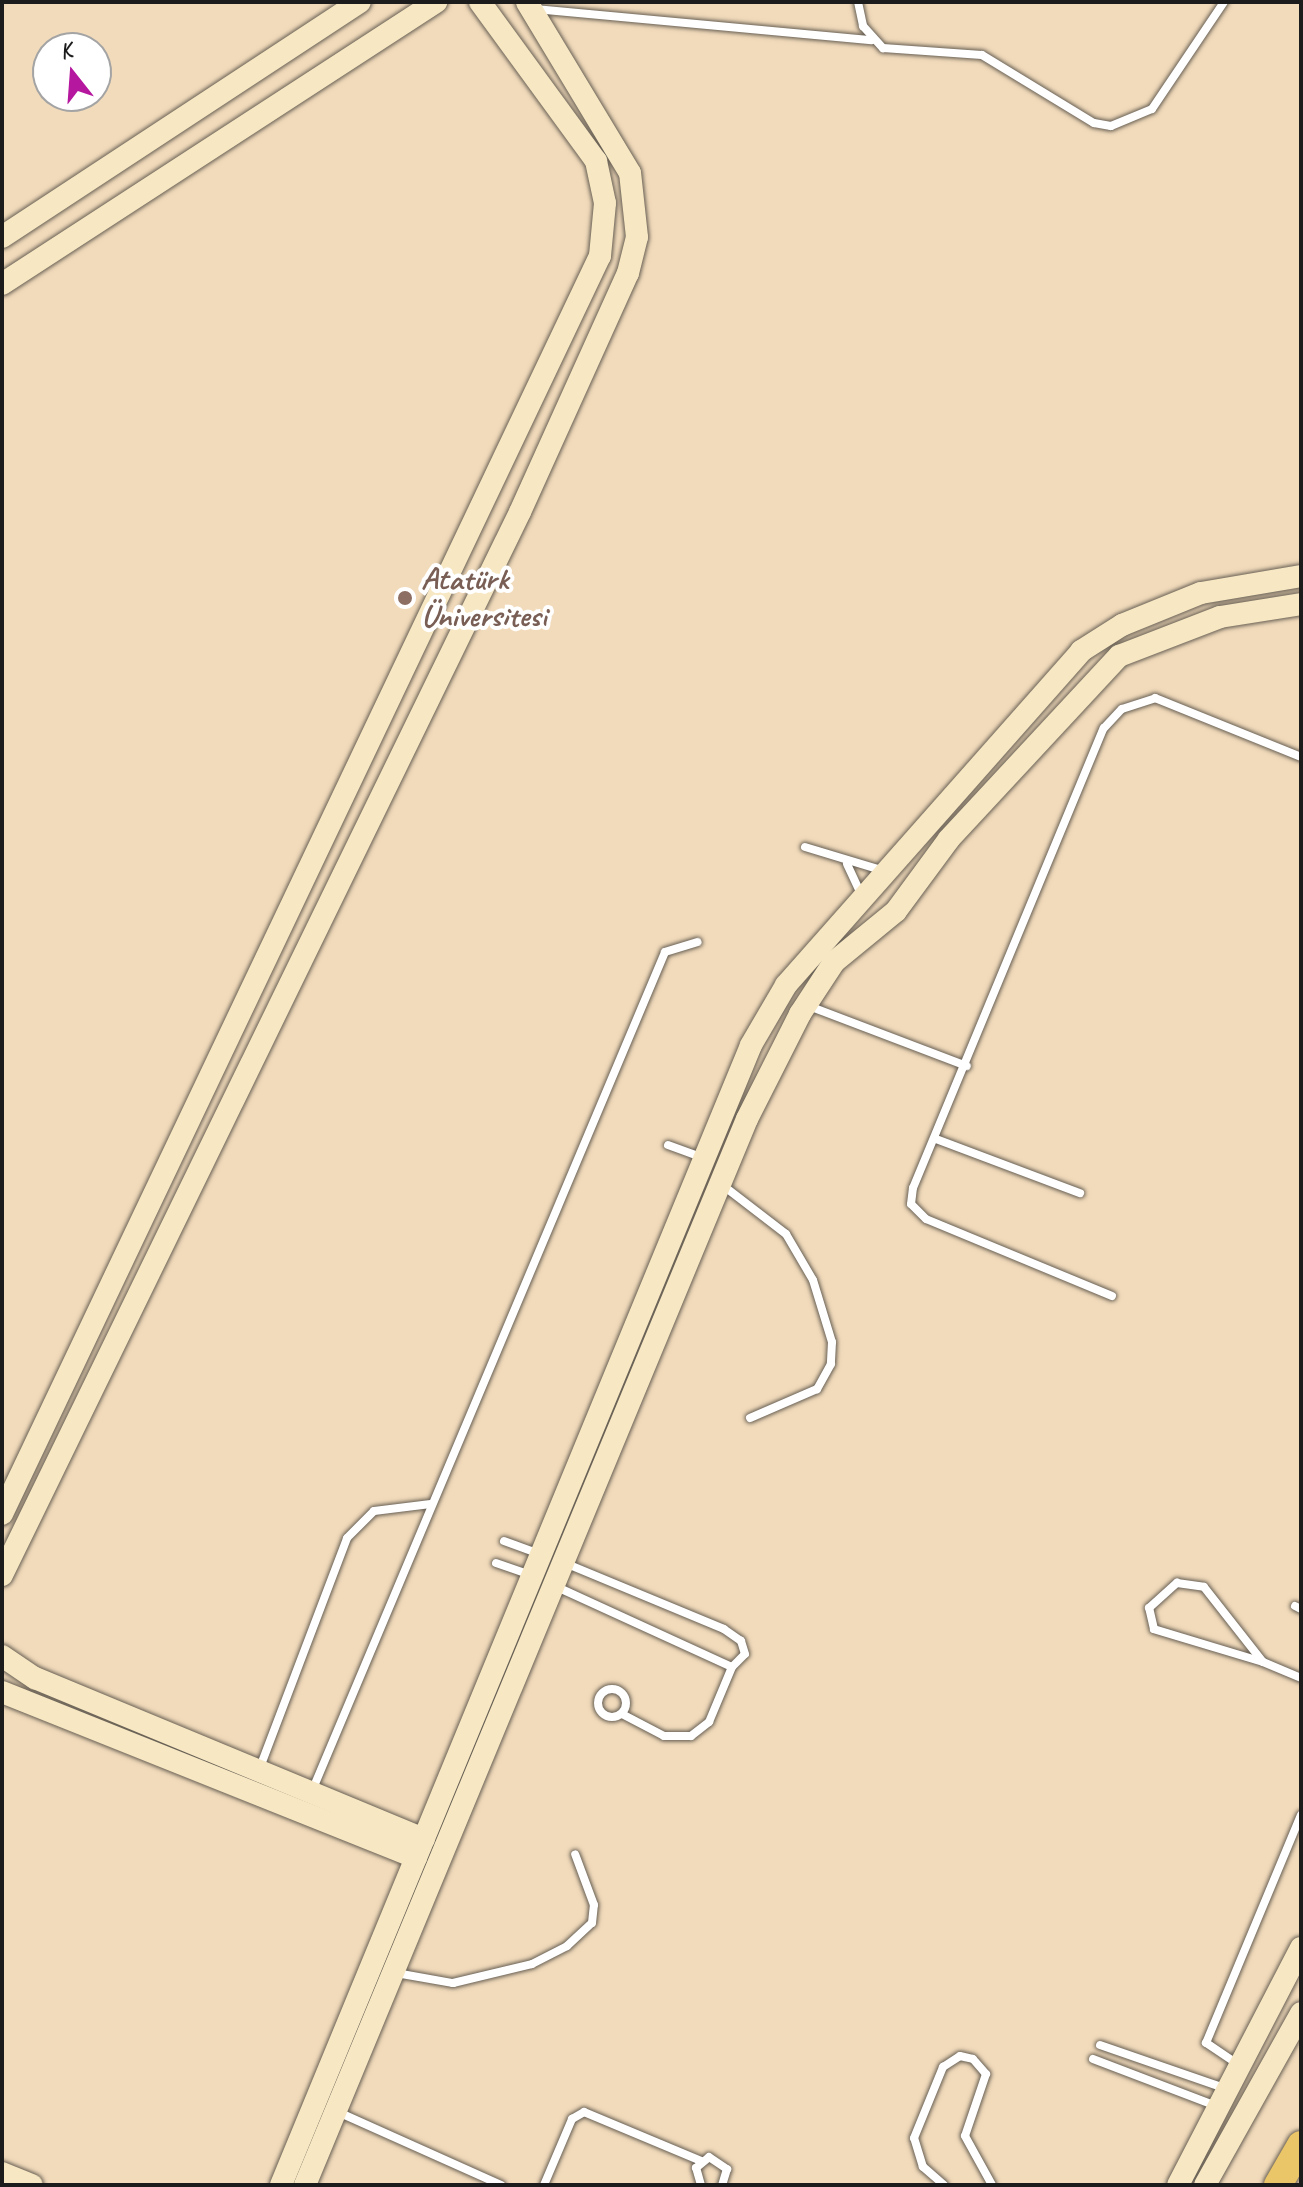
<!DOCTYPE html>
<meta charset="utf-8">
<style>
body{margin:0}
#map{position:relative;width:1303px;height:2187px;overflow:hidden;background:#f2dbbb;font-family:Caveat,sans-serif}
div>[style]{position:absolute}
.roads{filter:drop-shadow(0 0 2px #675f54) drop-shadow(0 0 2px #675f54)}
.lane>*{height:8px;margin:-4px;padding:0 4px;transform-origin:4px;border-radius:4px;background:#fff}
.lane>.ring{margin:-4px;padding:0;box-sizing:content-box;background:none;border:8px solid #fff;border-radius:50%}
.secondary>*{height:22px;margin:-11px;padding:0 11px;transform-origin:11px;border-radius:11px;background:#f7e8c3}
.highway>*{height:28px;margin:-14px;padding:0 14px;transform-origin:14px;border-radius:14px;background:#eac669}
.dots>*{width:22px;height:22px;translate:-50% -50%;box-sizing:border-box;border:4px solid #fff;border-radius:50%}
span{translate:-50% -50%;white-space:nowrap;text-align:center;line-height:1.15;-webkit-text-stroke:8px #fff;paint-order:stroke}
.education-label{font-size:32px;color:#785e54;font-weight:700}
.left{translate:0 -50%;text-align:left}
.frame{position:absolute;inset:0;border:4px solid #1c1c1c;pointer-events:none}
.north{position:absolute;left:32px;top:32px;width:80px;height:80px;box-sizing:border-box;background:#fff;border:2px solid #a4a4a4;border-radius:50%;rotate:343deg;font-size:22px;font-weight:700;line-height:32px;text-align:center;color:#1c1c1c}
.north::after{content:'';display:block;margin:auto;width:28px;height:36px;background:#b5179e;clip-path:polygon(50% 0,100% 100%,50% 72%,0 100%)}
</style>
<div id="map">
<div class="roads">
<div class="lane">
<div style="left:858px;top:2px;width:25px;rotate:78deg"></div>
<div style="left:863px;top:26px;width:30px;rotate:48deg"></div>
<div style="left:883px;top:48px;width:99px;rotate:4deg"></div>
<div style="left:982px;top:55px;width:131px;rotate:31.3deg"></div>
<div style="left:1094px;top:123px;width:17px;rotate:10deg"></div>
<div style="left:1111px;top:126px;width:44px;rotate:-22.5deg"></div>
<div style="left:1152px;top:109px;width:129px;rotate:-56.1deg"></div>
<div style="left:535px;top:9px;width:338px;rotate:5.3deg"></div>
<div style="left:805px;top:847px;width:79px;rotate:16.8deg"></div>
<div style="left:847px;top:864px;width:33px;rotate:65deg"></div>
<div style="left:806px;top:1005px;width:172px;rotate:20.8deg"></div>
<div style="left:936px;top:1139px;width:154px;rotate:20.6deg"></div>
<div style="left:668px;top:1145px;width:35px;rotate:20deg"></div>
<div style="left:721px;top:1184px;width:82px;rotate:37.6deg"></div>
<div style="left:786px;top:1234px;width:53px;rotate:59.6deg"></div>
<div style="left:813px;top:1280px;width:65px;rotate:73deg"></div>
<div style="left:832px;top:1342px;width:22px;rotate:93deg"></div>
<div style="left:831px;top:1364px;width:29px;rotate:119deg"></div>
<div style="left:817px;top:1389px;width:73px;rotate:156.6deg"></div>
<div style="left:1112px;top:1296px;width:201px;rotate:-157.5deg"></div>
<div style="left:926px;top:1219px;width:21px;rotate:-135deg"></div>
<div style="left:911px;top:1204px;width:16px;rotate:-83deg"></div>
<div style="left:913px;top:1188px;width:498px;rotate:-67.5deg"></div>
<div style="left:1104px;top:728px;width:26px;rotate:-47deg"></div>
<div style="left:1122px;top:709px;width:35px;rotate:-18deg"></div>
<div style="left:1155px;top:698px;width:157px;rotate:22deg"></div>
<div style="left:504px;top:1541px;width:35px;rotate:20deg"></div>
<div style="left:496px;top:1563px;width:36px;rotate:19deg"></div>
<div style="left:557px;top:1587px;width:192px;rotate:24.6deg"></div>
<div style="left:732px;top:1667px;width:18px;rotate:-45deg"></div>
<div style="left:745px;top:1654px;width:14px;rotate:-107deg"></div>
<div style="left:741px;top:1641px;width:21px;rotate:-145deg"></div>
<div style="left:724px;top:1629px;width:172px;rotate:-157.5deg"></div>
<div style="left:1295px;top:1606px;width:7px;rotate:27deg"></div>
<div style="left:1263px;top:1662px;width:114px;rotate:-163.2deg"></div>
<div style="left:1154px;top:1629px;width:22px;rotate:-103deg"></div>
<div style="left:1149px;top:1608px;width:38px;rotate:-42deg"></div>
<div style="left:1177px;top:1583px;width:27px;rotate:8deg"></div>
<div style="left:1204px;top:1587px;width:95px;rotate:51.8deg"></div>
<div style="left:1263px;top:1662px;width:41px;rotate:22.8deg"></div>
<div class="ring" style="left:598px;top:1689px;width:20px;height:20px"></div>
<div style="left:622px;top:1714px;width:47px;rotate:27.6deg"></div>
<div style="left:664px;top:1736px;width:27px"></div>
<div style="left:691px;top:1736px;width:23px;rotate:-38deg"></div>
<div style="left:709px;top:1722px;width:60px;rotate:-67.3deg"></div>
<div style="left:259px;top:1770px;width:248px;rotate:-69.2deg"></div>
<div style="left:347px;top:1538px;width:38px;rotate:-45deg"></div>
<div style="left:374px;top:1511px;width:57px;rotate:-7deg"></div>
<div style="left:312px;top:1791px;width:910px;rotate:-67.18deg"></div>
<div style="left:665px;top:952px;width:34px;rotate:-17deg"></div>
<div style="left:396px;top:1973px;width:58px;rotate:10deg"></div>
<div style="left:453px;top:1983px;width:81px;rotate:-13.5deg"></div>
<div style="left:532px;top:1964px;width:39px;rotate:-27deg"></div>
<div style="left:567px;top:1946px;width:34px;rotate:-43deg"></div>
<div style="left:592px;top:1923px;width:18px;rotate:-84deg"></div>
<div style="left:594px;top:1905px;width:54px;rotate:-110.4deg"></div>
<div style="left:1100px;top:2045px;width:131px;rotate:19.1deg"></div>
<div style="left:1093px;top:2059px;width:132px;rotate:20.9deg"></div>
<div style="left:1239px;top:2065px;width:40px;rotate:-146deg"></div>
<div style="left:1206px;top:2043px;width:247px;rotate:-67.4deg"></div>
<div style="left:338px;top:2112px;width:179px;rotate:24.1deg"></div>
<div style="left:544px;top:2185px;width:72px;rotate:-67deg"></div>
<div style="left:572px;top:2119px;width:14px;rotate:-30deg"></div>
<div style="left:584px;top:2112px;width:127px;rotate:22.7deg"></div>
<div style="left:701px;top:2185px;width:18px;rotate:-106deg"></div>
<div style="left:696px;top:2168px;width:17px;rotate:-40deg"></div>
<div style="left:709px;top:2157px;width:22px;rotate:34deg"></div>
<div style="left:727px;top:2169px;width:17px;rotate:107deg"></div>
<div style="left:944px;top:2185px;width:28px;rotate:-139deg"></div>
<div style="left:923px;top:2167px;width:30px;rotate:-107deg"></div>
<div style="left:914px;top:2138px;width:77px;rotate:-67.8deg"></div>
<div style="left:943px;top:2067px;width:20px;rotate:-33deg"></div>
<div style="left:960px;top:2056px;width:13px;rotate:13deg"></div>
<div style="left:973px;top:2059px;width:20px;rotate:49deg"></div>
<div style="left:986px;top:2074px;width:65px;rotate:108.7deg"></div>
<div style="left:965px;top:2136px;width:56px;rotate:61.1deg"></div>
</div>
<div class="secondary">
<div style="left:2px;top:237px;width:428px;rotate:-33.3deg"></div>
<div style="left:2px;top:284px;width:518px;rotate:-33.01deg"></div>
<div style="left:2px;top:1514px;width:1393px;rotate:-64.58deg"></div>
<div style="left:600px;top:256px;width:53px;rotate:-84.6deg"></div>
<div style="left:605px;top:203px;width:43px;rotate:-102.1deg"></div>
<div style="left:596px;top:161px;width:197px;rotate:-126.1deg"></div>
<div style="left:2px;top:1575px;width:1182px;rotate:-64.02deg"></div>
<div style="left:520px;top:512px;width:262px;rotate:-65.7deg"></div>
<div style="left:628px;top:273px;width:37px;rotate:-76deg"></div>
<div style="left:637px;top:237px;width:64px;rotate:-96.2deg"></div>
<div style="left:630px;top:173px;width:200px;rotate:-121.1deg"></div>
<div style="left:2px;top:1656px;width:40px;rotate:34deg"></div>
<div style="left:35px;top:1678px;width:421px;rotate:22.5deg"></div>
<div style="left:2px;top:1692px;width:446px;rotate:21.8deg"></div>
<div style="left:2px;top:2173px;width:32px;rotate:22deg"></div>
<div style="left:281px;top:2185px;width:1233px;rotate:-67.59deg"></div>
<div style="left:751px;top:1045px;width:69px;rotate:-59.7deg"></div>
<div style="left:786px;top:985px;width:446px;rotate:-48.5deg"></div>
<div style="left:1081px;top:651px;width:49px;rotate:-32.4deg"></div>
<div style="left:1122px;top:625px;width:85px;rotate:-22.1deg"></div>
<div style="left:1201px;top:593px;width:101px;rotate:-9.6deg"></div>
<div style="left:305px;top:2185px;width:1154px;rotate:-67.48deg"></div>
<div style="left:747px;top:1119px;width:118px;rotate:-63.2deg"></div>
<div style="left:800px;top:1014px;width:62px;rotate:-56.8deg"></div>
<div style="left:834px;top:962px;width:80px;rotate:-39.4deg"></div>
<div style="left:896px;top:911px;width:89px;rotate:-53.6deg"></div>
<div style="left:949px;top:839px;width:250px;rotate:-47.1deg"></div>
<div style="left:1119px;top:656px;width:108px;rotate:-21.1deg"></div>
<div style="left:1220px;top:617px;width:82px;rotate:-9.1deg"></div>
<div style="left:1178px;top:2185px;width:267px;rotate:-62.6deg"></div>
<div style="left:1205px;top:2185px;width:197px;rotate:-60.8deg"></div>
</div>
<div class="highway">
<div style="left:1278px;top:2185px;width:46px;rotate:-60.1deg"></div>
</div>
</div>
<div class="dots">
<div style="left:405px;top:598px;background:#8d6e63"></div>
</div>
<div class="education-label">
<span class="left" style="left:421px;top:598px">Atatürk<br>Üniversitesi</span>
</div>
<div class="frame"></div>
<div class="north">K</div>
</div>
